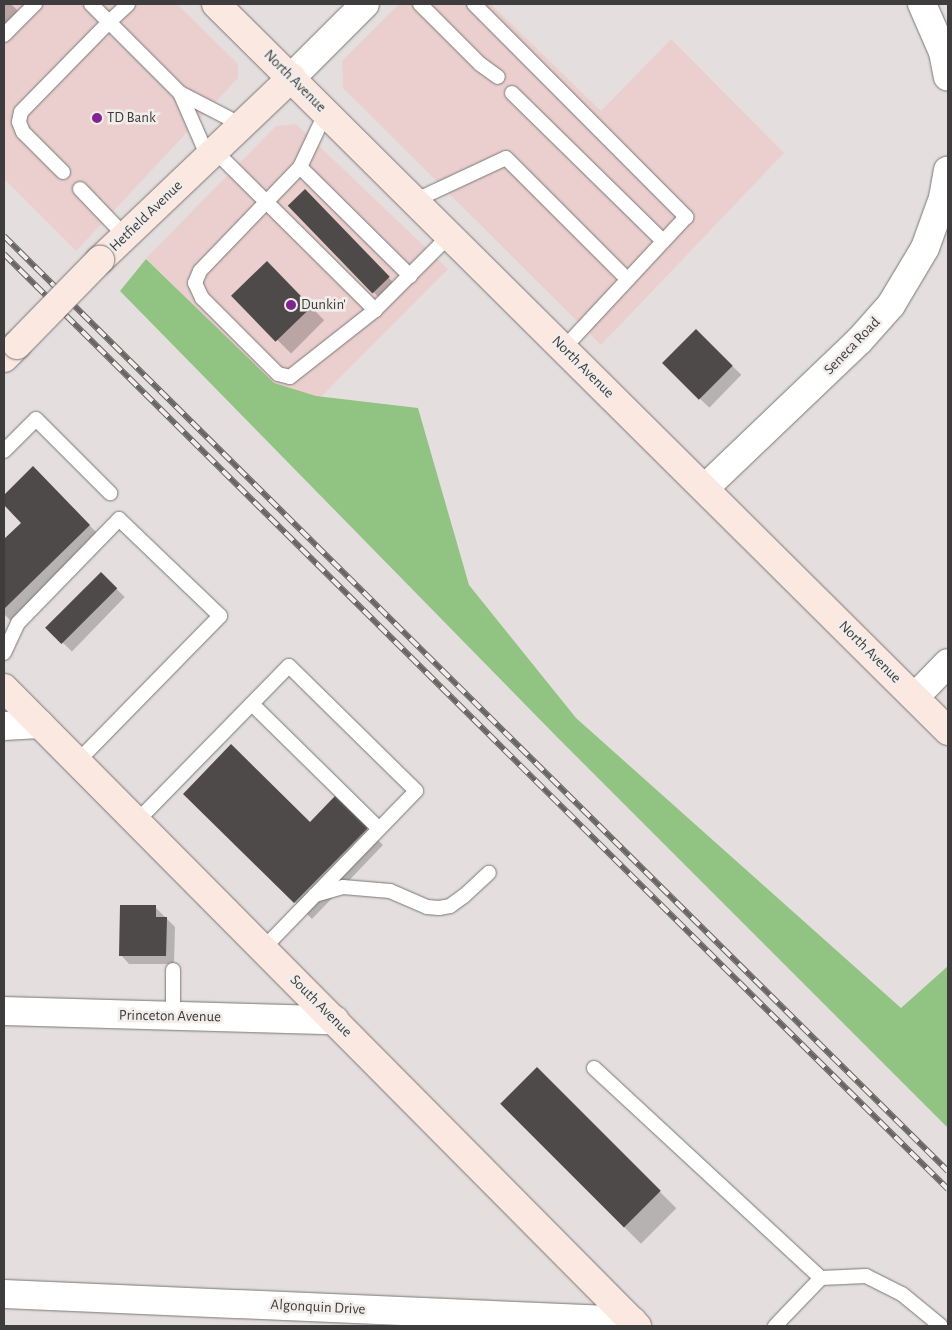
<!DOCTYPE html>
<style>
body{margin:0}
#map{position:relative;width:952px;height:1330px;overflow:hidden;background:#e4dfde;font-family:"Alegreya Sans",sans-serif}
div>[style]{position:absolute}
.commercial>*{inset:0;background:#eacfce}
.green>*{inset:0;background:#91c382}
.shadow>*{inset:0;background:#0003;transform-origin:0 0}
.building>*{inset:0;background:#4e4a49;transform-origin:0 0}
.roads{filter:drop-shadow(0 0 1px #7a7674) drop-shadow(0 0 1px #7a7674)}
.lane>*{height:14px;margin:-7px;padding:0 7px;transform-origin:7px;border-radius:7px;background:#fff}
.street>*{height:28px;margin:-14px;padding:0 14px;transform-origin:14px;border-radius:14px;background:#fff}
.secondary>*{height:28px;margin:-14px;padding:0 14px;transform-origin:14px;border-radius:14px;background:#fbe8e0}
.rail>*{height:5.5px;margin-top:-2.75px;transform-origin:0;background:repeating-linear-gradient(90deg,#f1edeb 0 11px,#686665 0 22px);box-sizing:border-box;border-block:1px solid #686665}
.bridges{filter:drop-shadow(0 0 1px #7a7674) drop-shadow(0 0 1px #7a7674)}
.secondary-bridge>*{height:28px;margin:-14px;padding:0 14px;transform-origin:14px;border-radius:14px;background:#fbe8e0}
.dots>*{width:14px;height:14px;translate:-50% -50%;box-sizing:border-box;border:2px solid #f1edeb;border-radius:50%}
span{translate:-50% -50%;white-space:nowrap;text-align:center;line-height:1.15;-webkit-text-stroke:5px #f1edeb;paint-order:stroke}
.street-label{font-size:15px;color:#3e3c3c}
.poi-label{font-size:15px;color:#3e3c3c}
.left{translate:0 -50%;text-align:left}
.frame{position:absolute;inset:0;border:5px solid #3e3c3c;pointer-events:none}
</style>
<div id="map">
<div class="commercial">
<div style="clip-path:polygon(4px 4px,177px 4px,238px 64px,238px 78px,76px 251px,4px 179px)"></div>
<div style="clip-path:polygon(399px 4px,491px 4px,601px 111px,671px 39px,784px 153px,601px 345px,343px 88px,342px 61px)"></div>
<div style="clip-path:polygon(296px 124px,448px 269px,304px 414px,146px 258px,276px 126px)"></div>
</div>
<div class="green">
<div style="clip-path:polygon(146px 259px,274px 383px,316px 396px,418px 408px,469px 585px,576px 718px,901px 1008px,948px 966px,948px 1128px,557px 737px,120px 291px)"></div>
</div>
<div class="shadow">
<div style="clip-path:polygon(4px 4px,11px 4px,18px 11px,4px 25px)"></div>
<div style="left:305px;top:191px;width:139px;height:21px;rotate:46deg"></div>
<div style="left:267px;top:263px;width:81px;height:47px;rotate:45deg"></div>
<div style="left:696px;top:331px;width:63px;height:46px;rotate:44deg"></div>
<div style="clip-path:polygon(33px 468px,102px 538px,14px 624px,4px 614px,4px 541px,23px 523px,4px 503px,4px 496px)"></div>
<div style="left:101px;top:574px;width:33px;height:76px;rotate:44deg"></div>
<div style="clip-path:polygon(185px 794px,310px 823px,335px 798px,383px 845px,312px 919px)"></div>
<div style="clip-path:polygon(155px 907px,175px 927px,174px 964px,129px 964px,121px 955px)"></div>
<div style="left:537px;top:1069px;width:197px;height:50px;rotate:45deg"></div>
</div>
<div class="building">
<div style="left:305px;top:189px;width:122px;height:24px;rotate:46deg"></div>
<div style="left:267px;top:261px;width:64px;height:50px;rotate:46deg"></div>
<div style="left:696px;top:329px;width:52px;height:48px;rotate:45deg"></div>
<div style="clip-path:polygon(33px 466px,90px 525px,4px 609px,4px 539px,21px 523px,4px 505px,4px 495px)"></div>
<div style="left:101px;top:572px;width:23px;height:79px;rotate:45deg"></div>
<div style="clip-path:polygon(231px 744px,310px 822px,335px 796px,368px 828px,294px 903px,183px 794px)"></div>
<div style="clip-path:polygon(120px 905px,156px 905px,156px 917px,167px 917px,166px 956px,119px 956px)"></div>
<div style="left:537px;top:1067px;width:175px;height:52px;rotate:45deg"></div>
</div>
<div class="roads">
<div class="lane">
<div style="left:91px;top:4px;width:25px;rotate:45deg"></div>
<div style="left:109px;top:22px;width:26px;rotate:-43deg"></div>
<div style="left:420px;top:4px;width:85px;rotate:45deg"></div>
<div style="left:480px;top:64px;width:22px;rotate:36deg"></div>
<div style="left:474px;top:4px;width:301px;rotate:45.1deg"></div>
<div style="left:686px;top:217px;width:179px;rotate:133deg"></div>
<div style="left:4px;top:35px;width:44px;rotate:-45deg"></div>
<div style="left:180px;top:93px;width:70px;rotate:66.4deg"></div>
<div style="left:512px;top:93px;width:211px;rotate:44.4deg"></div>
<div style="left:326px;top:112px;width:61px;rotate:115.3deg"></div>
<div style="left:300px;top:167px;width:144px;rotate:133.9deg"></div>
<div style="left:200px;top:271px;width:13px;rotate:113deg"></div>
<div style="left:195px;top:283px;width:17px;rotate:65deg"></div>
<div style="left:202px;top:298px;width:107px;rotate:45deg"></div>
<div style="left:278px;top:374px;width:12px;rotate:14deg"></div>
<div style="left:290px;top:377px;width:108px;rotate:-38.2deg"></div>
<div style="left:215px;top:151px;width:226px;rotate:44.8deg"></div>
<div style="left:375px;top:310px;width:106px;rotate:-45deg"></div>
<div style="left:300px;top:167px;width:155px;rotate:44.7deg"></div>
<div style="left:63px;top:172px;width:57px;rotate:-135deg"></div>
<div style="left:23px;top:132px;width:11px;rotate:-112deg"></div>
<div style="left:19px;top:122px;width:10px;rotate:-79deg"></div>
<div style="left:21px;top:112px;width:126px;rotate:-45.6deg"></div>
<div style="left:109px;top:22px;width:100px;rotate:45deg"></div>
<div style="left:180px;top:93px;width:70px;rotate:27.3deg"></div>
<div style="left:80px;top:189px;width:65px;rotate:46.2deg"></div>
<div style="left:416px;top:200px;width:99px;rotate:-25deg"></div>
<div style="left:506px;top:158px;width:171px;rotate:45deg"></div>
<div style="left:4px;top:451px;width:45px;rotate:-45deg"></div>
<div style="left:36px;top:419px;width:105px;rotate:45deg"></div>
<div style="left:4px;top:653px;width:33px;rotate:-65deg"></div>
<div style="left:18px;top:623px;width:145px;rotate:-45.8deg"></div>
<div style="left:119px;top:519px;width:140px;rotate:43.8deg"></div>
<div style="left:220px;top:616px;width:204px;rotate:134.4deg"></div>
<div style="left:252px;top:704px;width:178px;rotate:44.5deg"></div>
<div style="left:137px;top:821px;width:217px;rotate:-45.6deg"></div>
<div style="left:289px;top:666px;width:178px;rotate:44.5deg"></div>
<div style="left:416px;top:791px;width:220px;rotate:134.1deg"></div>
<div style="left:315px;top:895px;width:29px;rotate:-16deg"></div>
<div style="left:343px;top:887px;width:47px;rotate:4.9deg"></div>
<div style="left:390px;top:891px;width:40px;rotate:23.4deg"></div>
<div style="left:427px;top:907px;width:12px;rotate:5deg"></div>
<div style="left:439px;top:908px;width:11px;rotate:-10deg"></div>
<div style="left:450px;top:906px;width:17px;rotate:-36deg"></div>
<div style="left:464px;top:896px;width:34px;rotate:-43deg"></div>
<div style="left:173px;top:970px;width:46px;rotate:90deg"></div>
<div style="left:594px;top:1068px;width:309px;rotate:42.8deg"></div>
<div style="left:775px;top:1326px;width:66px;rotate:-46.2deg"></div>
<div style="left:821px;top:1278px;width:45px;rotate:-2.5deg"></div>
<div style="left:866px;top:1276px;width:40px;rotate:26.6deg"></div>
<div style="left:902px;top:1294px;width:50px;rotate:39.4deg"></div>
</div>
<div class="street">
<div style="left:922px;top:4px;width:52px;rotate:66.4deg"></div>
<div style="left:943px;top:52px;width:25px;rotate:79deg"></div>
<div style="left:292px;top:77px;width:103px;rotate:-45deg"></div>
<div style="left:705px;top:488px;width:213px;rotate:-43.7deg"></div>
<div style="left:859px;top:341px;width:48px;rotate:-48.4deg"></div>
<div style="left:891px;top:305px;width:66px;rotate:-59.2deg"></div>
<div style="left:925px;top:248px;width:53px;rotate:-70.2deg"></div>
<div style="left:943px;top:198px;width:28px;rotate:-80deg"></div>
<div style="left:915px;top:697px;width:47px;rotate:-45.9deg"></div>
<div style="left:4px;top:726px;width:36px;rotate:-3deg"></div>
<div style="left:4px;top:1011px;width:331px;rotate:1.6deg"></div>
<div style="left:4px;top:1294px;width:629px;rotate:2.46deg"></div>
</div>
<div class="secondary">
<div style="left:216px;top:4px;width:1032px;rotate:44.8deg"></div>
<div style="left:100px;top:260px;width:265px;rotate:-43.6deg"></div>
<div style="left:4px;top:358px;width:18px;rotate:-45deg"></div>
<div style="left:4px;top:688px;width:899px;rotate:45.23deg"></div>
</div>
</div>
<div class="rail">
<div style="left:4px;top:236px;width:1329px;rotate:44.73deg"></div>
<div style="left:4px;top:254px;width:1329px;rotate:44.73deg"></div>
</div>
<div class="bridges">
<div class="secondary-bridge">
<div style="left:17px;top:345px;width:119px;rotate:-45.7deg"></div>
</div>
</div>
<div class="dots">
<div style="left:97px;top:118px;background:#82248f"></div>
<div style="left:291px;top:305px;background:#82248f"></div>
</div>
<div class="street-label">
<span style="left:295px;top:81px;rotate:45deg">North Avenue</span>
<span style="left:146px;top:216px;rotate:-44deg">Hetfield Avenue</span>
<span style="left:852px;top:346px;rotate:-46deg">Seneca Road</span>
<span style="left:583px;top:367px;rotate:45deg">North Avenue</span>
<span style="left:870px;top:652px;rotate:45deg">North Avenue</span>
<span style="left:321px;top:1006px;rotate:45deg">South Avenue</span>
<span style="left:170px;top:1016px;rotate:1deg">Princeton Avenue</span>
<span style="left:318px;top:1307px;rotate:3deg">Algonquin Drive</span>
</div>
<div class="poi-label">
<span class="left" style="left:107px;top:118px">TD Bank</span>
<span class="left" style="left:301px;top:305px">Dunkin'</span>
</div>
<div class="frame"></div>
</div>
